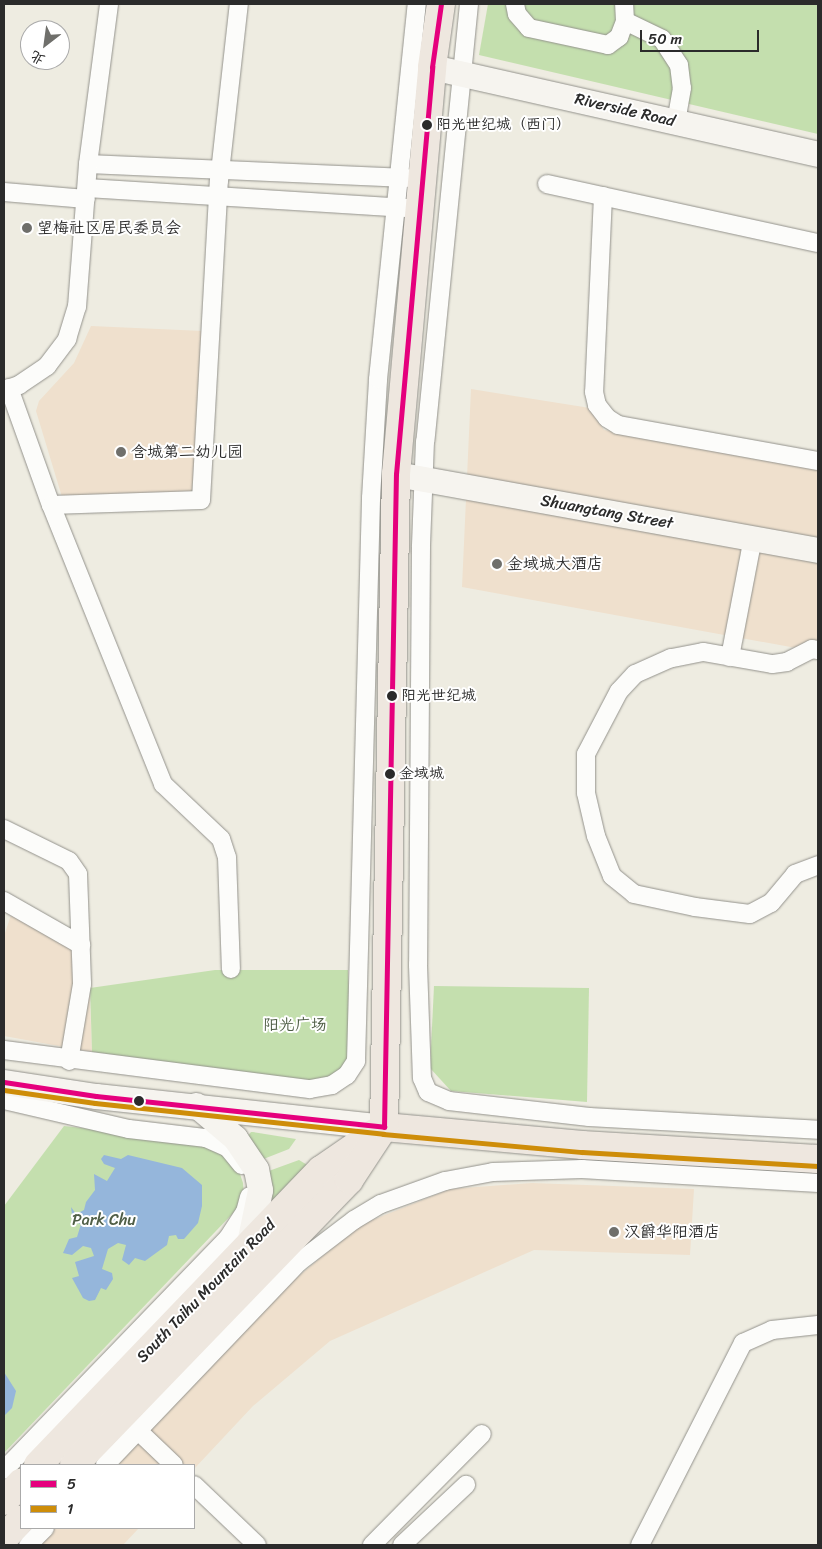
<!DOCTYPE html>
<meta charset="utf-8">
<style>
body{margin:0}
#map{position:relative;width:822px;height:1549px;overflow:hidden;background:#eeece1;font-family:Sriracha,"LXGW WenKai TC",sans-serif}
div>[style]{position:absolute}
.built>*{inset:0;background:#efe0cd}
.green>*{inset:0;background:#c4dfae}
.water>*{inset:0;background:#95b6db}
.roads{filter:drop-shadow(0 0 1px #93928c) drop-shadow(0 0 1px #93928c)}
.street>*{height:18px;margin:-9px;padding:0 9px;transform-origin:9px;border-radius:9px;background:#fcfcfa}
.secondary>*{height:25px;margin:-12.5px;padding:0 12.5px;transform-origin:12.5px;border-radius:12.5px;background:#f6f4ef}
.primary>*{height:28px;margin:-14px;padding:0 14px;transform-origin:14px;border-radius:14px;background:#eee7df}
.bus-1>*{height:5px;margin:-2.5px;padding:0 2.5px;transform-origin:2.5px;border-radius:2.5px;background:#e5007d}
.bus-2>*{height:5px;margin:-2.5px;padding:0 2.5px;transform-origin:2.5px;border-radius:2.5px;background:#ce8d09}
.dots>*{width:14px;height:14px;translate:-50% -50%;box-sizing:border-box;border:2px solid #fff;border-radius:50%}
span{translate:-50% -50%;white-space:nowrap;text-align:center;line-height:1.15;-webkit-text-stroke:4px #fff;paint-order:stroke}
.bus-label{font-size:15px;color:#2b2b2b}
.left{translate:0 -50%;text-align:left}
.street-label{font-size:16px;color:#2b2b2b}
.poi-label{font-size:16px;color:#2b2b2b}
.park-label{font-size:16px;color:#4f5e46}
.frame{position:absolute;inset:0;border:5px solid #2b2b2b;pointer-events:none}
.legend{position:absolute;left:20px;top:1464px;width:175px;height:65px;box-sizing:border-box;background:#fff;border:1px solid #aaa;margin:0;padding:6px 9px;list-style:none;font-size:15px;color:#2b2b2b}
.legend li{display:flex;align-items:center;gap:10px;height:25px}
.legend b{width:25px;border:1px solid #aaa}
.north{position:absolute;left:20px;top:20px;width:50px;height:50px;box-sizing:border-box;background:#fff;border:1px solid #aaa;border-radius:50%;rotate:210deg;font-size:14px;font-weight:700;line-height:20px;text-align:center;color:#2b2b2b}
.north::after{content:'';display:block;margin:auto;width:18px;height:22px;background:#6f6f6b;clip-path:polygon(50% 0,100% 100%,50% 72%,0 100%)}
.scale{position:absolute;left:640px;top:30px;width:119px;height:22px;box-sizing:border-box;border:2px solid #2b2b2b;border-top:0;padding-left:6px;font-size:15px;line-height:18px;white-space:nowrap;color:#2b2b2b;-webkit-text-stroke:4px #fff;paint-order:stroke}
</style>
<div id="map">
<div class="built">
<div style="clip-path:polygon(91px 326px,203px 331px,192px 494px,62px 497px,36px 411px,39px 401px,74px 363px)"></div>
<div style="clip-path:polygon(471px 389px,590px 408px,604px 430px,818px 467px,818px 652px,462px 587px)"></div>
<div style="clip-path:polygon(12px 912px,88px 952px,92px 1052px,4px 1036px,4px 936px)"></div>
<div style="clip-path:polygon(532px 1183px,694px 1189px,690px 1255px,534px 1250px,330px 1341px,253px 1406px,194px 1469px,194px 1465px,114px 1465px,277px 1294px,360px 1225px,450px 1189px)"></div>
<div style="clip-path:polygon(54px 1528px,139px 1528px,123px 1545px,38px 1545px)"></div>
</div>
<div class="green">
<div style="clip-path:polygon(488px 4px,818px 4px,818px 134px,479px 55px)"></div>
<div style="clip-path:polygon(215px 970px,348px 970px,352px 1059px,334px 1079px,310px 1082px,92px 1052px,90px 988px)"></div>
<div style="clip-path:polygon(434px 986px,589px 988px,587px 1102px,451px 1091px,430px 1068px)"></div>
<div style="clip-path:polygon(64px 1126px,206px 1142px,236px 1162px,243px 1183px,244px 1197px,236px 1210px,4px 1453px,4px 1206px)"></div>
<div style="clip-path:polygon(251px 1132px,253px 1132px,296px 1139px,289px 1149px,261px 1160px,247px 1137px)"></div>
<div style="clip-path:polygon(299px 1160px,309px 1166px,270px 1203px,266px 1172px)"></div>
</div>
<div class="water">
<div style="clip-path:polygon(104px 1155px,121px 1159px,128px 1155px,182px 1168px,202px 1185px,202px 1206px,198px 1223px,184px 1239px,178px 1239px,176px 1235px,169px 1236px,167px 1245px,145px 1261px,135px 1258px,129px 1265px,122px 1260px,126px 1245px,118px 1243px,108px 1249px,102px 1269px,112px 1273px,113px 1279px,106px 1290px,101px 1288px,95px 1300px,89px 1301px,83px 1298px,72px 1278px,79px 1276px,75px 1262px,94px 1256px,91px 1248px,83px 1246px,72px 1255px,63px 1253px,69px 1239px,77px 1237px,81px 1224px,73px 1222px,71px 1207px,76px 1214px,84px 1210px,86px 1202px,95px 1190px,94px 1174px,107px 1181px,115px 1168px,104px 1164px,101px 1159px)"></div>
<div style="clip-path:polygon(4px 1372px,16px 1391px,12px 1408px,4px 1416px)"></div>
</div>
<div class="roads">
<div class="street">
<div style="left:469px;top:4px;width:439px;rotate:95.7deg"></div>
<div style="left:425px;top:441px;width:106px;rotate:92.2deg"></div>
<div style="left:421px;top:547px;width:418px;rotate:90.4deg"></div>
<div style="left:418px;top:965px;width:113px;rotate:88deg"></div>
<div style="left:422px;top:1078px;width:15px;rotate:67deg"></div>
<div style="left:428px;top:1092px;width:23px;rotate:23deg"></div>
<div style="left:449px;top:1101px;width:141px;rotate:6.5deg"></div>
<div style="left:589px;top:1117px;width:229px;rotate:3.2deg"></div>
<div style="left:515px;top:4px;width:10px;rotate:79deg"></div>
<div style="left:517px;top:14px;width:18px;rotate:49deg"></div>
<div style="left:529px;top:28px;width:81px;rotate:12.1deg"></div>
<div style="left:608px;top:45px;width:14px;rotate:-36deg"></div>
<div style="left:619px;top:37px;width:17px;rotate:-69deg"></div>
<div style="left:625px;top:21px;width:17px;rotate:-93deg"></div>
<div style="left:625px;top:21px;width:41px;rotate:25.9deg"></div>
<div style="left:662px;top:39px;width:31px;rotate:57deg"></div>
<div style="left:679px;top:65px;width:23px;rotate:83deg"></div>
<div style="left:682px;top:88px;width:35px;rotate:100deg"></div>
<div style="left:88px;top:164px;width:319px;rotate:2.5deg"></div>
<div style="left:547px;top:184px;width:277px;rotate:12.3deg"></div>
<div style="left:87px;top:188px;width:320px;rotate:3.6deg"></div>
<div style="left:4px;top:192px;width:82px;rotate:4.9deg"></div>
<div style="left:603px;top:196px;width:196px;rotate:92.6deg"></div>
<div style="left:594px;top:392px;width:13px;rotate:77deg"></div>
<div style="left:597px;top:405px;width:16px;rotate:52deg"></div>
<div style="left:607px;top:418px;width:13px;rotate:32deg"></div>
<div style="left:618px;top:425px;width:203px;rotate:10.2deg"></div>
<div style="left:9px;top:388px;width:124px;rotate:70.3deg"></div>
<div style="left:51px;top:505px;width:301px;rotate:68.1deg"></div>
<div style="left:163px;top:784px;width:80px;rotate:43.5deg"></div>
<div style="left:221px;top:839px;width:19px;rotate:72deg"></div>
<div style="left:227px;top:857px;width:112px;rotate:88deg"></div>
<div style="left:4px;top:390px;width:16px;rotate:-18deg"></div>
<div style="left:19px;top:385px;width:34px;rotate:-34deg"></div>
<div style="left:47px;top:366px;width:34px;rotate:-53deg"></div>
<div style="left:67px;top:339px;width:34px;rotate:-73deg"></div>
<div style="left:77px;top:307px;width:143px;rotate:-85.6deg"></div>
<div style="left:88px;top:164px;width:161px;rotate:-82.5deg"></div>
<div style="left:51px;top:505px;width:150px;rotate:-1.9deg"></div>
<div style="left:201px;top:500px;width:320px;rotate:-86.8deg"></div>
<div style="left:219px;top:181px;width:178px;rotate:-83.6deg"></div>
<div style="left:818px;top:650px;width:6px;rotate:-171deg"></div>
<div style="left:812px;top:649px;width:28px;rotate:153deg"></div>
<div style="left:787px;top:662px;width:15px;rotate:172deg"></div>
<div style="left:772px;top:664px;width:70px;rotate:-170.1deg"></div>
<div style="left:703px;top:652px;width:33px;rotate:169deg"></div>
<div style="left:671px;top:658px;width:39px;rotate:156deg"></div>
<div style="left:635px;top:674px;width:23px;rotate:133deg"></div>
<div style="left:619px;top:691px;width:71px;rotate:117.6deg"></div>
<div style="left:586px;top:754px;width:39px;rotate:90deg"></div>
<div style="left:586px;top:793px;width:44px;rotate:76.9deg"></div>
<div style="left:596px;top:836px;width:43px;rotate:68.2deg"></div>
<div style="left:612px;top:876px;width:28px;rotate:39deg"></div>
<div style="left:634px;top:894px;width:62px;rotate:12deg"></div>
<div style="left:695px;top:907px;width:55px;rotate:7.3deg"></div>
<div style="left:750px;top:914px;width:24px;rotate:-28deg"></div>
<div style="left:771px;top:903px;width:38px;rotate:-50deg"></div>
<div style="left:795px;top:874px;width:25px;rotate:-21deg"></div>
<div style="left:730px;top:657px;width:121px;rotate:-79.1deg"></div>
<div style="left:4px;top:829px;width:72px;rotate:26.2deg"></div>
<div style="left:69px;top:861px;width:16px;rotate:55deg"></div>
<div style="left:78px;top:874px;width:110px;rotate:87.9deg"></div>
<div style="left:82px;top:984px;width:78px;rotate:99.6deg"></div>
<div style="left:4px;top:901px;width:89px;rotate:29.7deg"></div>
<div style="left:4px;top:1050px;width:308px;rotate:7.3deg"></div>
<div style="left:310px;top:1089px;width:22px;rotate:-10deg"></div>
<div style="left:332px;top:1085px;width:18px;rotate:-34deg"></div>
<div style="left:347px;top:1075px;width:17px;rotate:-57deg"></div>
<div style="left:356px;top:1061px;width:563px;rotate:-88.47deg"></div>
<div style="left:371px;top:498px;width:119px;rotate:-86.6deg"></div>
<div style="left:378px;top:379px;width:377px;rotate:-84.1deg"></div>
<div style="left:4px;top:1100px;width:128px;rotate:13.1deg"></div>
<div style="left:129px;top:1129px;width:78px;rotate:6.7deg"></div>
<div style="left:206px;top:1138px;width:24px;rotate:24deg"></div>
<div style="left:228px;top:1148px;width:22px;rotate:51deg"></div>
<div style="left:131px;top:1424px;width:59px;rotate:43.6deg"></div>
<div style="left:105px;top:1465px;width:281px;rotate:-46.3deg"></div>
<div style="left:299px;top:1262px;width:69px;rotate:-37.4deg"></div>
<div style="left:354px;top:1220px;width:31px;rotate:-31deg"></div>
<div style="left:381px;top:1204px;width:68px;rotate:-19.8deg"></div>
<div style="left:445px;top:1181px;width:49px;rotate:-10.6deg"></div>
<div style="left:493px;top:1172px;width:89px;rotate:-1.9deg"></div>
<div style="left:582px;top:1169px;width:236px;rotate:3.4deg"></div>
<div style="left:4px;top:1470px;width:322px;rotate:-46deg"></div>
<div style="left:228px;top:1238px;width:31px;rotate:-57deg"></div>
<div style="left:245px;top:1212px;width:16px;rotate:-75deg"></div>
<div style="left:194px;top:1485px;width:87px;rotate:43.6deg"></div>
<div style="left:28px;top:1545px;width:24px;rotate:-45deg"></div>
<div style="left:372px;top:1545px;width:156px;rotate:-45.3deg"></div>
<div style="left:402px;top:1545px;width:88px;rotate:-43.2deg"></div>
<div style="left:640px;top:1545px;width:227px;rotate:-63deg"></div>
<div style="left:743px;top:1343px;width:32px;rotate:-24deg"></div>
<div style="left:772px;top:1330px;width:46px;rotate:-6.2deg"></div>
</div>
<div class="secondary">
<div style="left:432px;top:67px;width:396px;rotate:12.7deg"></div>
<div style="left:396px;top:474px;width:429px;rotate:10.2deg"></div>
<div style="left:4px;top:1082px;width:93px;rotate:8.7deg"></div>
<div style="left:96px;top:1096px;width:290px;rotate:6.1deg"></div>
<div style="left:196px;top:1105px;width:51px;rotate:40.2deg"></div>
<div style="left:235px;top:1138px;width:37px;rotate:56deg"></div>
<div style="left:256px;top:1169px;width:21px;rotate:79deg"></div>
<div style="left:260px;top:1190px;width:59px;rotate:101.7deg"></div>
</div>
<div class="primary">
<div style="left:384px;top:1127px;width:199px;rotate:5.2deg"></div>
<div style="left:582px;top:1145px;width:236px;rotate:3.4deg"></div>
<div style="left:38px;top:1465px;width:409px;rotate:-46.2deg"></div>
<div style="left:321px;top:1170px;width:67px;rotate:-34.6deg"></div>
<div style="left:74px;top:1465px;width:396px;rotate:-46deg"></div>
<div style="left:349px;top:1180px;width:64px;rotate:-56.6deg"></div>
<div style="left:384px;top:1127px;width:653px;rotate:-88.95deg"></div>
<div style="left:396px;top:474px;width:409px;rotate:-84.9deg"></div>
<div style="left:432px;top:67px;width:64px;rotate:-81.9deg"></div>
<div style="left:4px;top:1501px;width:25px;rotate:-47deg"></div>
<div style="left:4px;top:1538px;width:25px;rotate:-47deg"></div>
</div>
</div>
<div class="bus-1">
<div style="left:4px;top:1082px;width:93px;rotate:8.7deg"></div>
<div style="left:96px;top:1096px;width:290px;rotate:6.1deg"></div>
<div style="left:384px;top:1127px;width:653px;rotate:-88.95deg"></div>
<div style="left:396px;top:474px;width:409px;rotate:-84.9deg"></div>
<div style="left:432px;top:67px;width:64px;rotate:-81.9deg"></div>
</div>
<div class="bus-2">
<div style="left:4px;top:1090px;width:92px;rotate:8.1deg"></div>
<div style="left:95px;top:1103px;width:290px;rotate:6.1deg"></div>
<div style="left:383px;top:1134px;width:200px;rotate:5.2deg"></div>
<div style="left:582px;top:1152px;width:236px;rotate:3.4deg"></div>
</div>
<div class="dots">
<div style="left:427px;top:125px;background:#2b2b2b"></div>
<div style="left:27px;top:228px;background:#6f6f6b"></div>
<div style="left:121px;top:452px;background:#6f6f6b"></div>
<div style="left:497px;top:564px;background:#6f6f6b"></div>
<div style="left:392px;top:696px;background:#2b2b2b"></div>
<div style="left:390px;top:774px;background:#2b2b2b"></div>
<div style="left:139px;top:1101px;background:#2b2b2b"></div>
<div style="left:614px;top:1232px;background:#6f6f6b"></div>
</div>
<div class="bus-label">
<span class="left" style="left:436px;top:125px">阳光世纪城（西门）</span>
<span class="left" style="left:401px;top:696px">阳光世纪城</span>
<span class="left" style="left:399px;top:774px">金域城</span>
</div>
<div class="street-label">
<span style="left:625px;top:110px;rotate:13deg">Riverside Road</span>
<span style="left:607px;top:512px;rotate:10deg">Shuangtang Street</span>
<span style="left:206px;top:1291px;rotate:-46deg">South Taihu Mountain Road</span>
</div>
<div class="poi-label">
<span class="left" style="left:37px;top:228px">望梅社区居民委员会</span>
<span class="left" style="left:131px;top:452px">含城第二幼儿园</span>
<span class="left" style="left:507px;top:564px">金域城大酒店</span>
<span class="left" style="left:624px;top:1232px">汉爵华阳酒店</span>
</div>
<div class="park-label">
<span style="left:295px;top:1025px">阳光广场</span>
<span style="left:104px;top:1220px">Park Chu</span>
</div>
<div class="frame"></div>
<ul class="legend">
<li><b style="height:6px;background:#e5007d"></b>5</li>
<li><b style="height:6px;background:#ce8d09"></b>1</li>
</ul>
<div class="north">北</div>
<div class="scale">50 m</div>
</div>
